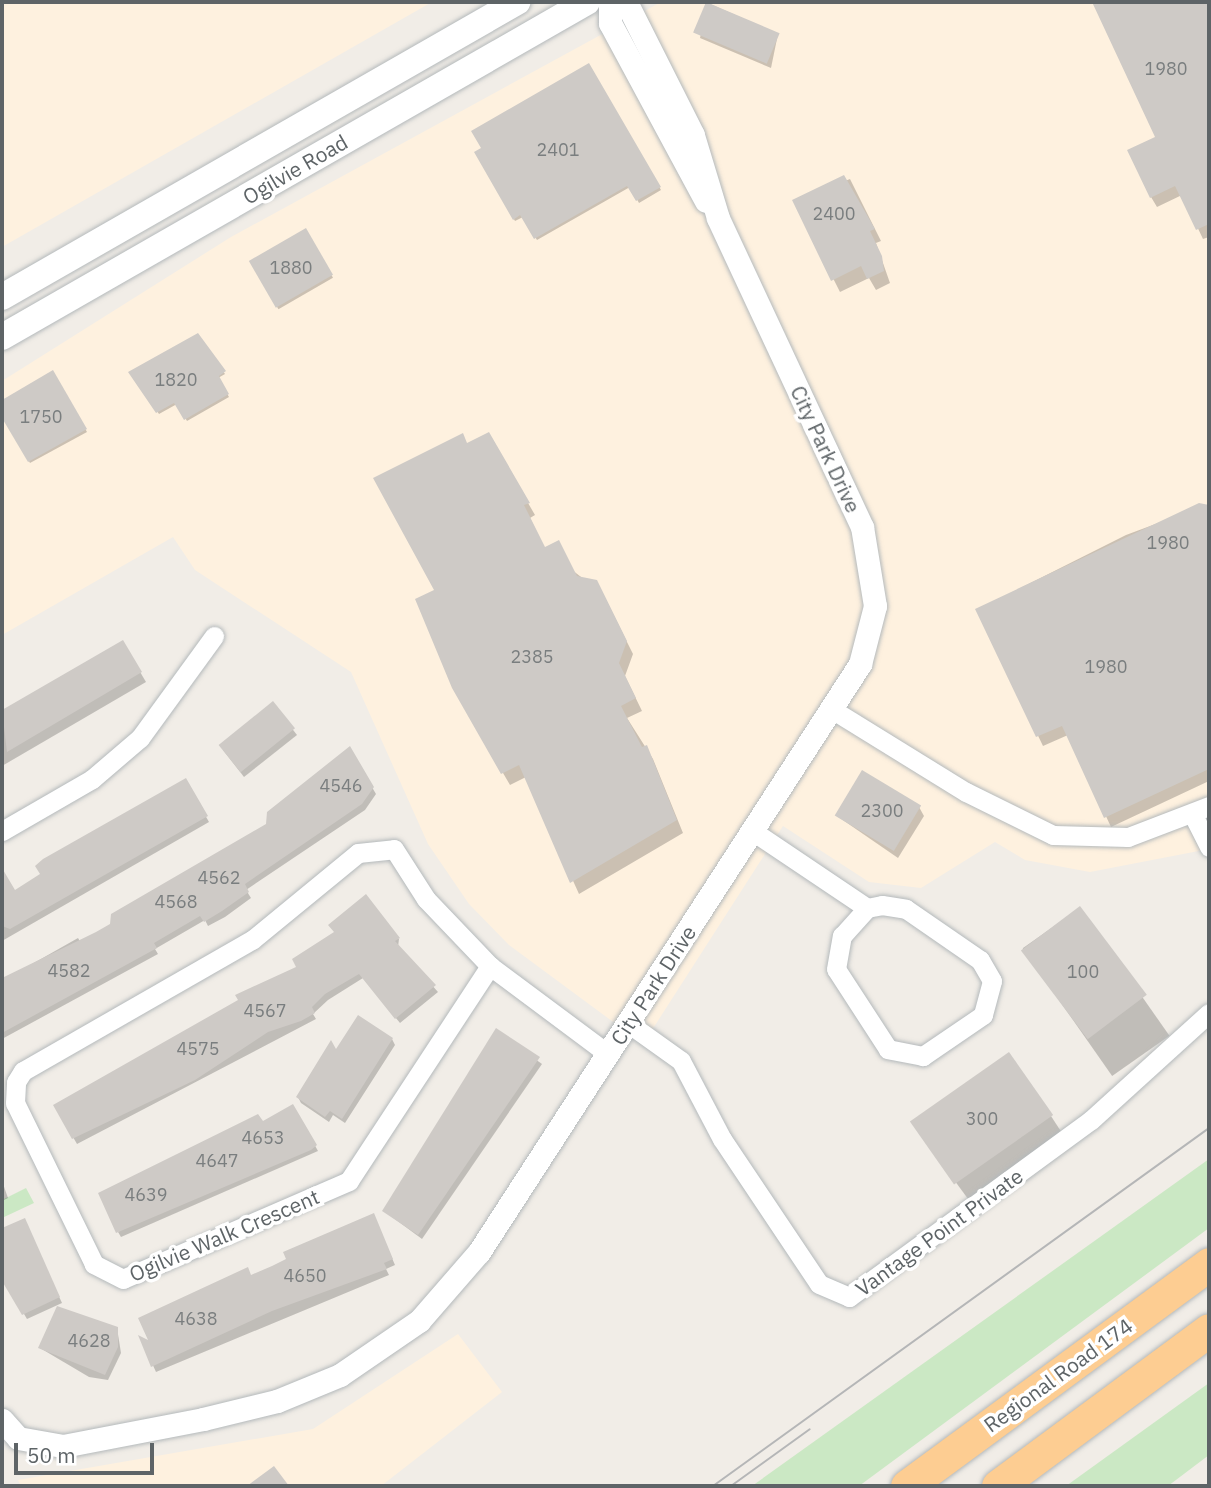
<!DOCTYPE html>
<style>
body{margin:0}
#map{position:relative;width:1211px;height:1488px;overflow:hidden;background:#f1ede7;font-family:"IBM Plex Sans",sans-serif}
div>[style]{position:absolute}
.commercial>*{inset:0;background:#fef1df}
.green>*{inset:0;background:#cbe8c4}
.shadow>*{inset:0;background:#0003;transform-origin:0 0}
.building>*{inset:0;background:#cecac6;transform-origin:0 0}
.roads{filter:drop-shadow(0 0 2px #b4b9bb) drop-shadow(0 0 2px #b4b9bb)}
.minor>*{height:19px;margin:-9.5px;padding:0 9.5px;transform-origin:9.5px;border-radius:9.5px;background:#fff}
.tertiary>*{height:23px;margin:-11.5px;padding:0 11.5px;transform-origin:11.5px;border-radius:11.5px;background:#fff}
.secondary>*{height:26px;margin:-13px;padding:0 13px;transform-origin:13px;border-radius:13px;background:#fff}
.motorway>*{height:33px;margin:-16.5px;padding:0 16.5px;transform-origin:16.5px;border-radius:16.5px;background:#fdcd92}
.tram>*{height:2px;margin:-1px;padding:0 1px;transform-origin:1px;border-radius:1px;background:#b5b6b7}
span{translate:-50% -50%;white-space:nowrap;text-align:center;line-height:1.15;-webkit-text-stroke:7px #fff;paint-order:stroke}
.number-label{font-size:18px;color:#7a7e7f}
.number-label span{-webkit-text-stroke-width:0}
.street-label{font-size:21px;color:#5e6467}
.frame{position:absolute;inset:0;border:4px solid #5e6467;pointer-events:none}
.scale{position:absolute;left:14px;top:1443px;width:140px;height:32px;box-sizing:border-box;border:4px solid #5e6467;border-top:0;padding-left:9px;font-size:21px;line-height:24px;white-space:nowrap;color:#5e6467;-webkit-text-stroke:5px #fff;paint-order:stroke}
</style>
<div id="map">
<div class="commercial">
<div style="clip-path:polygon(2px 2px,432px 2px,2px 247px)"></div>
<div style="clip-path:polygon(661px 2px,1209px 2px,1209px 849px,1090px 872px,1025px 860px,995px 842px,921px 888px,869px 882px,783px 826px,643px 1044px,509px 945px,469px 904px,428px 844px,351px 672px,195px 570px,173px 537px,2px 635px,2px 381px,231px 237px)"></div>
<div style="clip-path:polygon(458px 1334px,502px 1392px,381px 1486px,21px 1486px,18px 1480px,313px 1429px)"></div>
</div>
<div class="green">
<div style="clip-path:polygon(1209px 1159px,1209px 1228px,859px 1486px,752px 1486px)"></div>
<div style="clip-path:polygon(26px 1188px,34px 1203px,2px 1218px,2px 1200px)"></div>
<div style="clip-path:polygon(1209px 1383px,1209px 1455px,1168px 1486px,1066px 1486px)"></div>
</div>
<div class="shadow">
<div style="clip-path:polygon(1094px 2px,1209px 2px,1209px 237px,1203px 239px,1182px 195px,1157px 207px,1151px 197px,1158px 137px)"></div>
<div style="clip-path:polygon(708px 3px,778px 34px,771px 68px,700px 38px)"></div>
<div style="clip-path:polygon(589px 65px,661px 190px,639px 203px,630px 187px,537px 240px,523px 217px,515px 221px,476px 153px)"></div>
<div style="clip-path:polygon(850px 179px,881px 241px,876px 243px,890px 283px,876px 290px,869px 278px,840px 292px,794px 201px)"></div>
<div style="left:306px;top:231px;width:54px;height:63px;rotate:60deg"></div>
<div style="clip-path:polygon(198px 335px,225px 374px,218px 378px,229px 397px,187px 421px,177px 404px,159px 414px,130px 373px)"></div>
<div style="clip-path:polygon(53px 373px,87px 432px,30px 463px,2px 414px,2px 402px)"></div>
<div style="clip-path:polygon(488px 434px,535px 515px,530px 518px,545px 549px,603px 594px,633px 654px,625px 676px,642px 711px,627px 718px,653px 759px,683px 833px,579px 894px,526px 777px,510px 785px,503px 773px,436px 590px,467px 445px)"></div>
<div style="clip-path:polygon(1209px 504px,1209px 781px,1111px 827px,1068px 735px,1043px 746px,977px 610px,1126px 535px)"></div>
<div style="clip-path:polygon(123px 643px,146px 682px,2px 766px,2px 712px)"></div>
<div style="clip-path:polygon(272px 703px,297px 735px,244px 777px,223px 750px)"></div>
<div style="clip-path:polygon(349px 748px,376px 794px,365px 810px,246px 890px,251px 898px,225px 917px,208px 926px,205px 920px,155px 949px,158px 954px,2px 1039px,2px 981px,78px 938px,81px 943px,267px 825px)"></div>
<div style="clip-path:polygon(185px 780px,209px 822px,2px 941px,2px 886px,9px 883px,14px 892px)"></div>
<div style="clip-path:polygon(919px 807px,924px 816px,898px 858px,837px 816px)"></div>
<div style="left:1080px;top:908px;width:156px;height:70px;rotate:55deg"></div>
<div style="clip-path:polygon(335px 934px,399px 939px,398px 947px,438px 992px,400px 1023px,363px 978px,328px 1000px,313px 1014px,316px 1019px,77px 1144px,55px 1106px,299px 968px)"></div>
<div style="clip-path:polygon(496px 1031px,542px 1064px,422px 1239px,384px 1211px)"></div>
<div style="clip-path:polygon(392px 1039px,395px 1045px,345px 1123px,333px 1115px,329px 1122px,301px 1103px,298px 1097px,336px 1052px)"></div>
<div style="clip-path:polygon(293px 1106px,318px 1151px,121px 1237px,118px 1232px)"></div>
<div style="clip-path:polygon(1051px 1116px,1062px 1133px,971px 1203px,913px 1124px)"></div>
<div style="clip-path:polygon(2px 1181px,8px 1198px,2px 1201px)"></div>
<div style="clip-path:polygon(24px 1220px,62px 1303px,27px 1319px,2px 1277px,2px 1229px)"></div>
<div style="clip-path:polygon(376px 1221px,395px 1265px,386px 1269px,389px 1275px,156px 1372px,141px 1339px,151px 1343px,251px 1277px)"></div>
<div style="clip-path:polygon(117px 1328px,121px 1353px,108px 1380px,89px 1377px,40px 1348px)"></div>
</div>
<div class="building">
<div style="left:706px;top:2px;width:80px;height:33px;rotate:23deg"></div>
<div style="clip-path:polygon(1092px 2px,1209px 2px,1209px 224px,1196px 230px,1175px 186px,1150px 198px,1127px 150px,1155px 137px)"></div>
<div style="clip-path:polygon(589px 63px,661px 187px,636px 201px,627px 186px,534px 239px,520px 215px,513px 220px,474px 152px,481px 148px,471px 131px)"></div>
<div style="clip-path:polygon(844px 175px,875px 229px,870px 231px,882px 256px,884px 271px,867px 279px,861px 266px,831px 281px,792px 200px)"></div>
<div style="left:306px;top:228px;width:54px;height:66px;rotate:60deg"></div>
<div style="clip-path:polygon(198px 333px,226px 371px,219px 376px,229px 394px,184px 420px,174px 403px,156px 413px,128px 372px)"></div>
<div style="clip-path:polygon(53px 370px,87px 429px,28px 462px,2px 418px,2px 400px)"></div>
<div style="clip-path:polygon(489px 432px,530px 503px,524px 505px,545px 547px,559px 540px,577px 576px,597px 580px,627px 641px,619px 663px,636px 698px,621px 706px,642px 747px,647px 745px,677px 820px,570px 883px,519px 765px,501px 774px,452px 688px,415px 599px,434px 590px,373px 478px,463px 433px,467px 443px)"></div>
<div style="clip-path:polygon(1199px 503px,1209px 505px,1209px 769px,1104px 818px,1062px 726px,1036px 737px,975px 609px)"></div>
<div style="clip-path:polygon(123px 640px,142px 672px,7px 752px,2px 710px)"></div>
<div style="left:273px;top:701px;width:35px;height:70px;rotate:51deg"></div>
<div style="clip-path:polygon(350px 746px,374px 787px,362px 804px,245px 884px,249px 892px,222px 911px,204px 922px,200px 916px,154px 943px,157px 948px,2px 1033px,2px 978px,96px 932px,110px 924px,111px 914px,266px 824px,267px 812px)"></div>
<div style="left:862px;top:770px;width:69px;height:53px;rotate:31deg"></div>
<div style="clip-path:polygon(186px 778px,208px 816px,10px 929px,2px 926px,2px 868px,15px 890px,40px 874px,35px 866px,43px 859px)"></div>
<div style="clip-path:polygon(366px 894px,400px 938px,395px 941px,436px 985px,395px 1019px,359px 974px,325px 994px,312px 1007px,315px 1013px,301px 1021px,268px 1032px,195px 1080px,72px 1139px,53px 1105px,238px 1000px,235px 995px,296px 967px,292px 959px,334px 932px,328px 925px)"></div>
<div style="left:1080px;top:906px;width:111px;height:74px;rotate:53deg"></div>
<div style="clip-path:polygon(358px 1015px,393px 1038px,342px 1119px,330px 1111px,325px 1117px,296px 1097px,331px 1040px,336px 1049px)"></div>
<div style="clip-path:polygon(496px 1028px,540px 1057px,418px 1235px,382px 1211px)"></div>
<div style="left:1009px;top:1052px;width:77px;height:121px;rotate:55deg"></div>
<div style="clip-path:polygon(293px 1104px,317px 1145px,311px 1150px,116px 1233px,98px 1193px,258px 1114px,263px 1121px)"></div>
<div style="clip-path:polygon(374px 1213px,393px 1259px,384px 1263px,387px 1269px,272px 1311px,151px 1367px,138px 1335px,148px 1340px,138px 1318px,248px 1267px,251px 1275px,272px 1266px,286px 1259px,283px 1252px)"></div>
<div style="clip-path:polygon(25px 1218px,60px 1297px,22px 1315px,2px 1281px,2px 1228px)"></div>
<div style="clip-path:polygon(57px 1306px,118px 1327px,118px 1347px,105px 1375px,38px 1348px)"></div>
<div style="clip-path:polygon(274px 1466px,289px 1486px,247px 1486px)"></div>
</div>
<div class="roads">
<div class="minor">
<div style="left:833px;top:710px;width:156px;rotate:31.7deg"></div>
<div style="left:966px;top:792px;width:97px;rotate:26.3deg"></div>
<div style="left:1053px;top:835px;width:75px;rotate:1.5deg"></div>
<div style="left:1128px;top:837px;width:87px;rotate:-20.9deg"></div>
<div style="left:1193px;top:815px;width:36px;rotate:63deg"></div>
<div style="left:2px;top:831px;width:104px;rotate:-30deg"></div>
<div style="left:92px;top:779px;width:63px;rotate:-40.5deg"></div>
<div style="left:140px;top:738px;width:126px;rotate:-54deg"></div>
<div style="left:754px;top:832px;width:136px;rotate:33.9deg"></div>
<div style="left:882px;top:905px;width:24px;rotate:9deg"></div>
<div style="left:906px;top:909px;width:90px;rotate:34.6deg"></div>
<div style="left:980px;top:960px;width:24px;rotate:60deg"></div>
<div style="left:992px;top:981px;width:35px;rotate:105deg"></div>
<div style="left:983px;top:1015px;width:73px;rotate:145.7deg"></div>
<div style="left:923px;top:1056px;width:36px;rotate:-169deg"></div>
<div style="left:888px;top:1049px;width:95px;rotate:-123deg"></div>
<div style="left:836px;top:969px;width:34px;rotate:-80deg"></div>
<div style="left:842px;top:936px;width:38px;rotate:-48deg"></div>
<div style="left:867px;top:908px;width:15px;rotate:-11deg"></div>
<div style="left:490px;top:966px;width:257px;rotate:123.3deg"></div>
<div style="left:349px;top:1181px;width:246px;rotate:156.6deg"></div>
<div style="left:123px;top:1279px;width:33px;rotate:-153deg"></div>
<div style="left:94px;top:1264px;width:179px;rotate:-116.1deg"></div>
<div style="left:15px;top:1103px;width:21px;rotate:-87deg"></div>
<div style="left:16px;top:1082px;width:13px;rotate:-58deg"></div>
<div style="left:23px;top:1071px;width:264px;rotate:-29.8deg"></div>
<div style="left:252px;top:940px;width:137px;rotate:-39.4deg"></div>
<div style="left:358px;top:853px;width:36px;rotate:-6deg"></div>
<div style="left:394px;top:849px;width:59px;rotate:57.4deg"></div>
<div style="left:426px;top:899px;width:93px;rotate:46.3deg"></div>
<div style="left:490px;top:966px;width:147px;rotate:36.7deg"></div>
<div style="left:628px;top:1023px;width:65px;rotate:35.6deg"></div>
<div style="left:681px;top:1061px;width:88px;rotate:62.3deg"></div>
<div style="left:722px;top:1139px;width:174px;rotate:56.2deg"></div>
<div style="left:819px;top:1284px;width:33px;rotate:23deg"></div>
<div style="left:849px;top:1297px;width:300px;rotate:-36.2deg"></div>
<div style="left:1091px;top:1120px;width:159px;rotate:-42.2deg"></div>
</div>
<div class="tertiary">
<div style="left:610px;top:2px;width:21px;rotate:90deg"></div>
<div style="left:610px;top:23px;width:202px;rotate:61.7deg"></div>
<div style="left:2px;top:1420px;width:24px;rotate:48deg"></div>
<div style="left:18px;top:1438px;width:46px;rotate:10.1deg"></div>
<div style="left:63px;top:1446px;width:143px;rotate:-10.9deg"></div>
<div style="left:203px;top:1419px;width:76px;rotate:-13.7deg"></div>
<div style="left:277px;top:1401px;width:68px;rotate:-22.4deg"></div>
<div style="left:340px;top:1375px;width:96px;rotate:-34.4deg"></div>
<div style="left:419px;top:1321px;width:91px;rotate:-49deg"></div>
<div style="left:479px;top:1252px;width:701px;rotate:-57.06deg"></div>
<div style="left:860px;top:664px;width:60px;rotate:-75.5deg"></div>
<div style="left:875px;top:606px;width:80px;rotate:-99.3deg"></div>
<div style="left:862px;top:527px;width:341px;rotate:-115deg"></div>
<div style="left:718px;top:218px;width:87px;rotate:-106.8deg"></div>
<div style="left:693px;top:135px;width:149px;rotate:-116.7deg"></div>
</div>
<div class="secondary">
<div style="left:2px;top:297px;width:594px;rotate:-29.8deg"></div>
<div style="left:2px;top:337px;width:674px;rotate:-29.8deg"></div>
</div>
<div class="motorway">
<div style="left:907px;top:1486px;width:375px;rotate:-36.3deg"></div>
<div style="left:998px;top:1486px;width:262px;rotate:-36.5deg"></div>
</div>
</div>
<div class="tram">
<div style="left:713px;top:1486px;width:612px;rotate:-35.82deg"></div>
<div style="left:731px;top:1486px;width:97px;rotate:-35.8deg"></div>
</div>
<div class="number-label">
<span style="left:1166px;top:69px">1980</span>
<span style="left:558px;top:150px">2401</span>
<span style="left:834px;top:214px">2400</span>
<span style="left:291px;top:268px">1880</span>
<span style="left:176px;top:380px">1820</span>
<span style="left:41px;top:417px">1750</span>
<span style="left:1168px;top:543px">1980</span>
<span style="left:532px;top:657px">2385</span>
<span style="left:1106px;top:667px">1980</span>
<span style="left:341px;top:786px">4546</span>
<span style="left:882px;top:811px">2300</span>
<span style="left:219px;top:878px">4562</span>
<span style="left:176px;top:902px">4568</span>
<span style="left:69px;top:971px">4582</span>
<span style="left:1083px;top:972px">100</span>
<span style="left:265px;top:1011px">4567</span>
<span style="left:198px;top:1049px">4575</span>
<span style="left:982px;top:1119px">300</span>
<span style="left:263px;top:1138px">4653</span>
<span style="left:217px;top:1161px">4647</span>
<span style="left:146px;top:1195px">4639</span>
<span style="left:305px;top:1276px">4650</span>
<span style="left:196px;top:1319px">4638</span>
<span style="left:89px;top:1341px">4628</span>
</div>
<div class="street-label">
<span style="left:295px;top:169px;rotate:-30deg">Ogilvie Road</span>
<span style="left:826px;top:449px;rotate:65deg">City Park Drive</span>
<span style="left:653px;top:985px;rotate:-57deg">City Park Drive</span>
<span style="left:939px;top:1232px;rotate:-36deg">Vantage Point Private</span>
<span style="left:224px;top:1235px;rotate:-23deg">Ogilvie Walk Crescent</span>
<span style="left:1058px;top:1375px;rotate:-36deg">Regional Road 174</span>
</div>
<div class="frame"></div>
<div class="scale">50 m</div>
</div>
